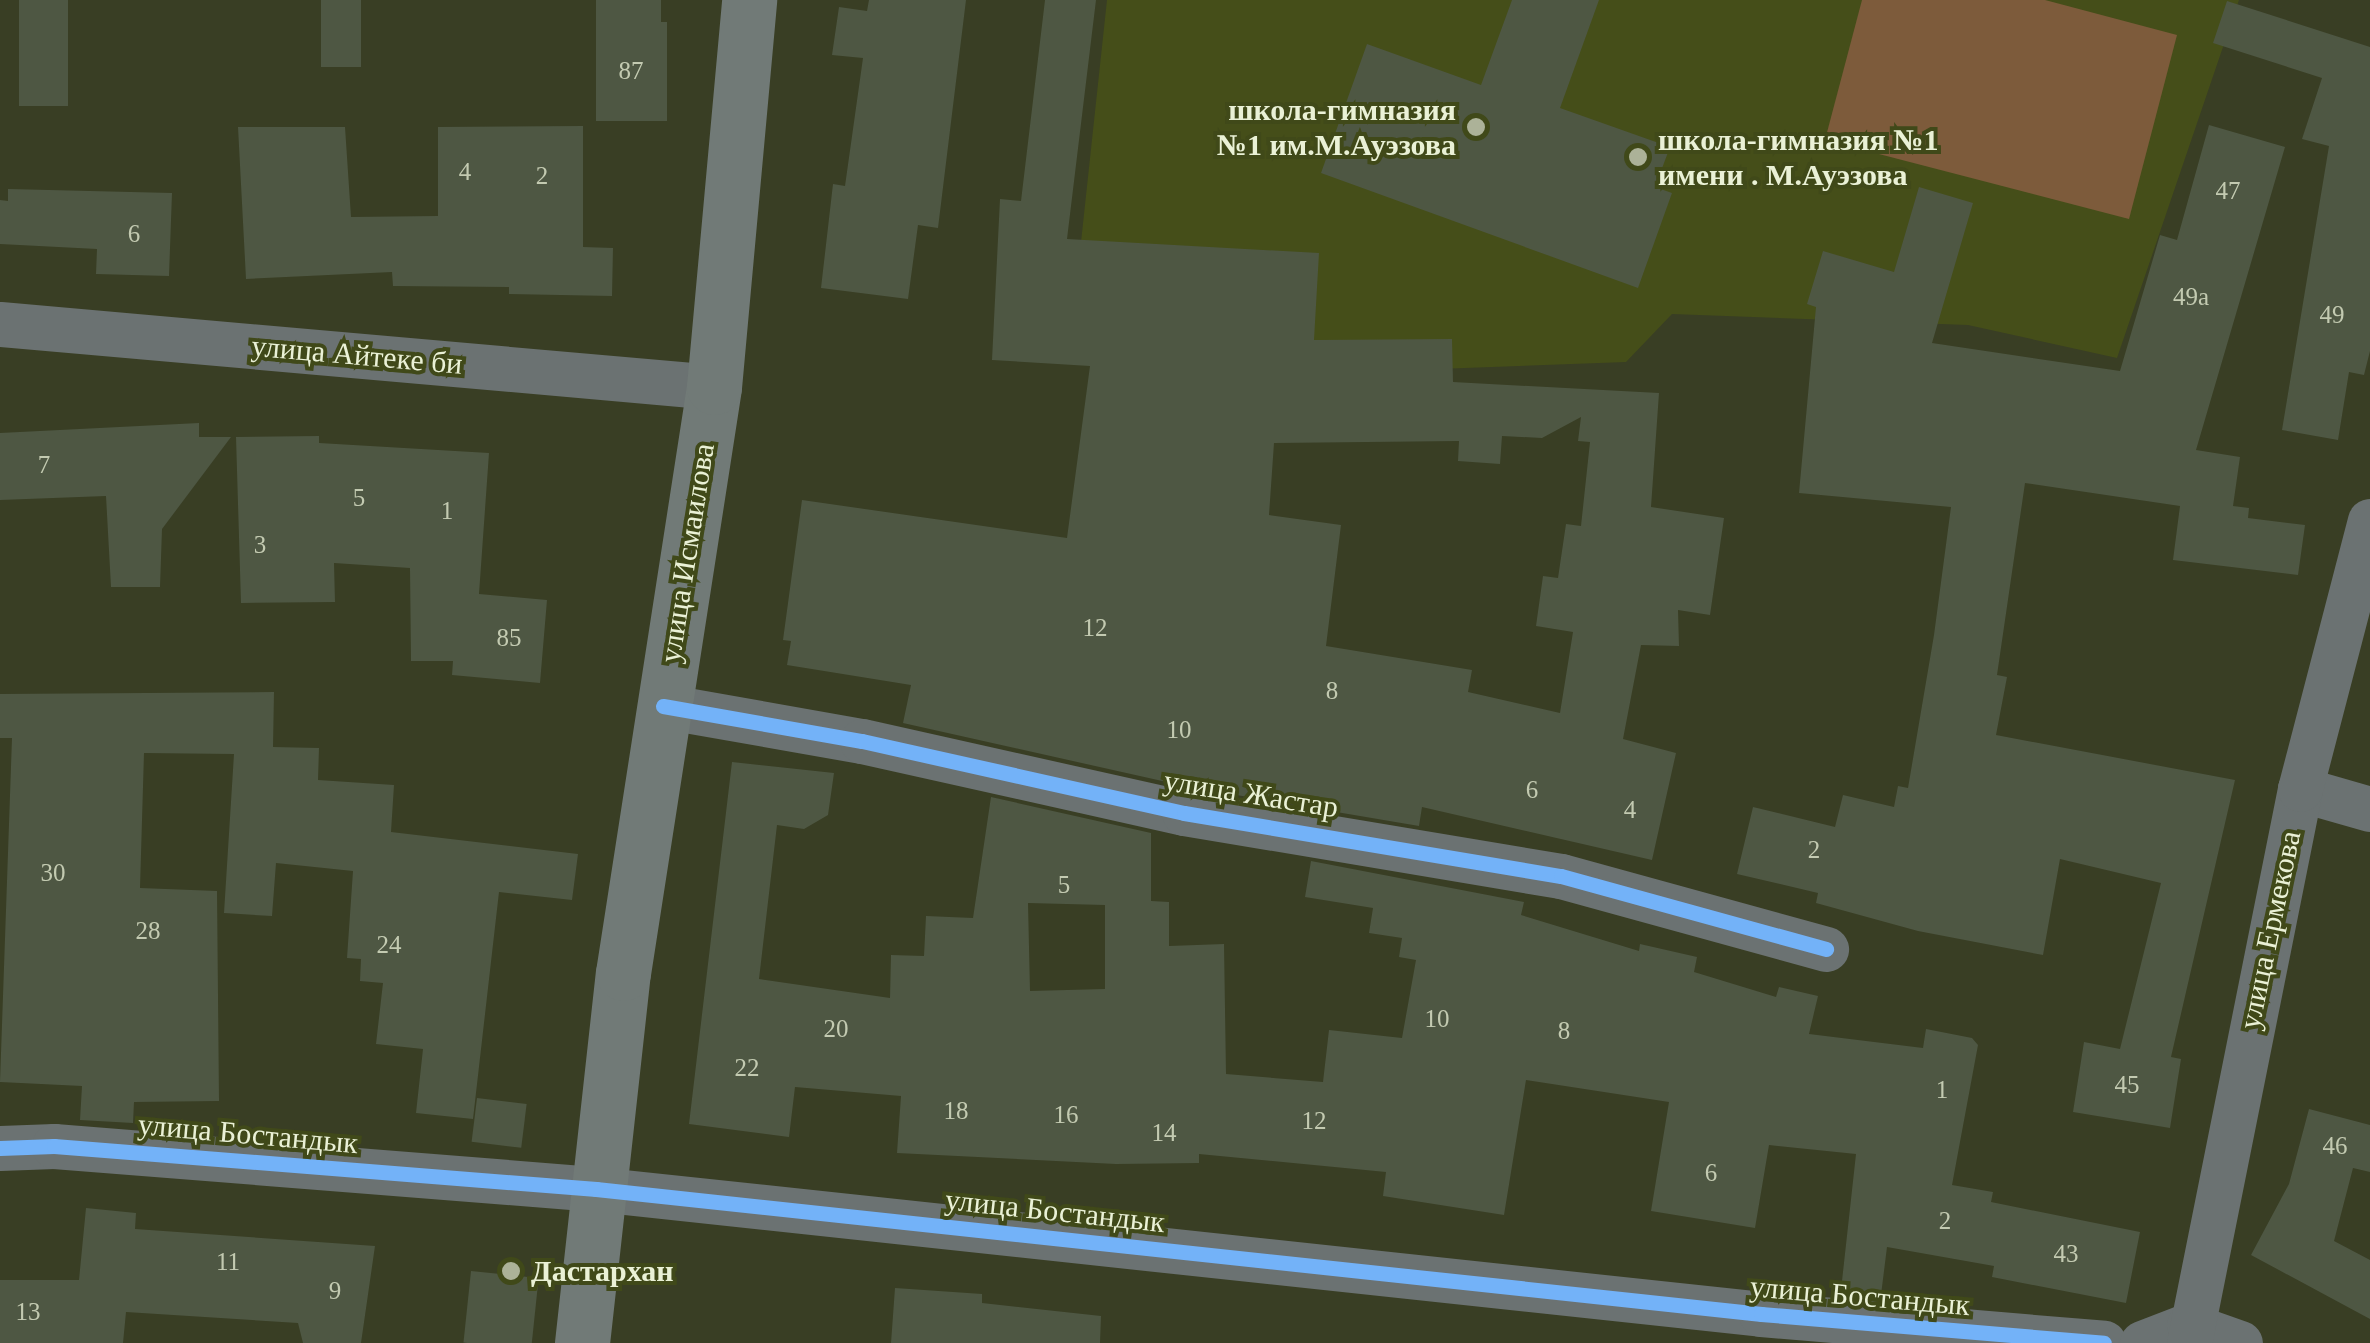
<!DOCTYPE html>
<meta charset="utf-8">
<style>
body{margin:0}
#map{position:relative;width:2370px;height:1343px;overflow:hidden;background:#393e24;font-family:"Times New Roman",serif}
div>[style]{position:absolute}
.built>*{inset:0;background:#454e19}
.green>*{inset:0;background:#7d5b3b}
.building>*{inset:0;background:#4e5743;transform-origin:0 0}
.street>*{height:45px;margin:-22.5px;padding:0 22.5px;transform-origin:22.5px;border-radius:22.5px;background:#6b7272}
.primary>*{height:55px;margin:-27.5px;padding:0 27.5px;transform-origin:27.5px;border-radius:27.5px;background:#717a77}
.cycleway>*{height:15px;margin:-7.5px;padding:0 7.5px;transform-origin:7.5px;border-radius:7.5px;background:#73b2f8}
.dots>*{width:28px;height:28px;translate:-50% -50%;box-sizing:border-box;border:5px solid #404919;border-radius:50%}
span{translate:-50% -50%;white-space:nowrap;text-align:center;line-height:1.15;-webkit-text-stroke:8px #404919;paint-order:stroke}
.number-label{font-size:25px;color:#c3cab1}
.number-label span{-webkit-text-stroke-width:0}
.poi-label{font-size:30px;color:#eaf1d6;font-weight:700}
.right{translate:-100% -50%;text-align:right}
.left{translate:0 -50%;text-align:left}
.street-label{font-size:30px;color:#eaf1d6}
</style>
<div id="map">
<div class="built">
<div style="clip-path:polygon(1107px 0,2239px 0,2117px 358px,1968px 325px,1672px 314px,1626px 362px,1328px 373px,1069px 354px)"></div>
</div>
<div class="green">
<div style="clip-path:polygon(1862px 0,2045px 0,2177px 35px,2129px 219px,1825px 140px)"></div>
</div>
<div class="building">
<div style="left:19px;top:0;width:49px;height:106px"></div>
<div style="left:321px;top:0;width:40px;height:67px"></div>
<div style="clip-path:polygon(596px 0,661px 0,661px 22px,667px 22px,667px 121px,596px 121px)"></div>
<div style="clip-path:polygon(869px 0,966px 0,938px 228px,918px 225px,908px 299px,821px 288px,833px 184px,845px 186px,863px 58px,832px 55px,839px 7px,867px 11px)"></div>
<div style="clip-path:polygon(evenodd,1045px 0,1096px 0,1067px 239px,1319px 253px,1314px 340px,1452px 339px,1453px 382px,1659px 393px,1651px 507px,1724px 518px,1710px 615px,1678px 610px,1679px 646px,1641px 645px,1623px 739px,1676px 753px,1652px 860px,1422px 807px,1419px 826px,1189px 787px,903px 723px,911px 685px,787px 665px,791px 641px,783px 640px,802px 500px,1067px 538px,1090px 366px,992px 360px,1000px 199px,1021px 201px,1045px 0,1581px 417px,1578px 441px,1590px 442px,1581px 526px,1566px 524px,1558px 578px,1543px 576px,1536px 626px,1573px 632px,1560px 713px,1468px 692px,1472px 670px,1326px 646px,1341px 525px,1269px 515px,1274px 443px,1459px 441px,1458px 461px,1500px 464px,1502px 436px,1542px 438px,1581px 417px)"></div>
<div style="clip-path:polygon(1512px 0,1599px 0,1560px 108px,1670px 147px,1655px 187px,1672px 193px,1638px 288px,1321px 173px,1367px 44px,1481px 85px)"></div>
<div style="clip-path:polygon(2227px 1px,2370px 47px,2370px 351px,2364px 375px,2349px 372px,2338px 440px,2282px 430px,2329px 146px,2302px 139px,2322px 78px,2213px 43px)"></div>
<div style="clip-path:polygon(2209px 125px,2285px 147px,2196px 450px,2240px 457px,2233px 506px,2249px 508px,2248px 518px,2305px 525px,2298px 575px,2173px 560px,2180px 506px,2025px 483px,1997px 675px,2007px 677px,1996px 735px,2235px 780px,2171px 1057px,2181px 1059px,2170px 1128px,2073px 1112px,2084px 1042px,2120px 1049px,2161px 883px,2060px 859px,2043px 955px,1918px 931px,1816px 903px,1818px 893px,1737px 874px,1753px 807px,1835px 827px,1843px 795px,1894px 807px,1898px 786px,1908px 788px,1934px 635px,1951px 507px,1799px 493px,1816px 307px,1807px 304px,1823px 251px,1894px 272px,1919px 187px,1973px 203px,1932px 343px,2120px 371px,2160px 235px,2177px 240px)"></div>
<div style="clip-path:polygon(583px 126px,583px 247px,613px 248px,612px 296px,509px 294px,509px 287px,393px 286px,392px 272px,246px 279px,238px 127px,345px 127px,351px 217px,438px 216px,438px 127px)"></div>
<div style="clip-path:polygon(8px 189px,172px 193px,169px 276px,96px 274px,97px 249px,0 244px,0 200px,8px 201px)"></div>
<div style="clip-path:polygon(199px 423px,199px 437px,231px 437px,162px 529px,160px 587px,111px 587px,106px 496px,0 500px,0 433px)"></div>
<div style="clip-path:polygon(319px 436px,319px 443px,489px 453px,479px 594px,547px 600px,540px 683px,452px 675px,453px 661px,411px 661px,410px 568px,334px 563px,335px 602px,241px 603px,236px 437px)"></div>
<div style="clip-path:polygon(274px 692px,273px 747px,319px 748px,318px 780px,394px 785px,391px 832px,578px 854px,572px 900px,499px 892px,473px 1119px,416px 1113px,423px 1049px,376px 1044px,383px 983px,360px 981px,361px 959px,347px 958px,353px 871px,276px 863px,272px 916px,224px 913px,234px 754px,144px 753px,140px 888px,217px 891px,219px 1101px,134px 1102px,133px 1123px,80px 1120px,82px 1086px,0 1082px,12px 738px,0 738px,0 694px)"></div>
<div style="clip-path:polygon(evenodd,732px 762px,834px 773px,828px 815px,804px 829px,777px 825px,759px 979px,890px 998px,891px 955px,924px 956px,926px 916px,973px 918px,991px 797px,1151px 833px,1151px 901px,1169px 902px,1169px 946px,1224px 944px,1226px 1074px,1323px 1082px,1329px 1030px,1402px 1038px,1416px 960px,1399px 957px,1402px 938px,1369px 933px,1373px 908px,1305px 897px,1311px 861px,1524px 902px,1521px 915px,1639px 951px,1640px 944px,1697px 957px,1694px 972px,1776px 997px,1779px 987px,1818px 996px,1809px 1034px,1923px 1048px,1926px 1029px,1972px 1038px,1978px 1045px,1952px 1185px,1993px 1192px,1991px 1202px,2140px 1232px,2126px 1303px,1992px 1277px,1994px 1266px,1887px 1247px,1881px 1295px,1841px 1290px,1856px 1154px,1769px 1145px,1755px 1228px,1651px 1211px,1669px 1102px,1526px 1080px,1504px 1215px,1383px 1196px,1386px 1172px,1199px 1154px,1199px 1163px,1116px 1164px,897px 1153px,901px 1096px,795px 1087px,789px 1137px,689px 1124px,732px 762px,1028px 903px,1105px 905px,1105px 989px,1030px 991px,1028px 903px)"></div>
<div style="left:477px;top:1098px;width:50px;height:44px;rotate:7deg"></div>
<div style="clip-path:polygon(2309px 1109px,2370px 1125px,2370px 1172px,2353px 1168px,2334px 1241px,2370px 1260px,2370px 1319px,2251px 1255px,2289px 1184px)"></div>
<div style="clip-path:polygon(86px 1208px,136px 1213px,135px 1229px,375px 1246px,361px 1343px,303px 1343px,298px 1323px,126px 1312px,123px 1343px,0 1343px,0 1280px,79px 1280px)"></div>
<div style="left:471px;top:1271px;width:68px;height:72px;rotate:6deg"></div>
<div style="clip-path:polygon(895px 1288px,982px 1294px,982px 1303px,1101px 1316px,1100px 1343px,891px 1343px)"></div>
</div>
<div class="street">
<div style="left:0;top:324px;width:717px;rotate:5.04deg"></div>
<div style="left:663px;top:706px;width:202px;rotate:10deg"></div>
<div style="left:862px;top:741px;width:330px;rotate:12.6deg"></div>
<div style="left:1184px;top:813px;width:382px;rotate:9.5deg"></div>
<div style="left:1561px;top:876px;width:275px;rotate:15.4deg"></div>
<div style="left:2300px;top:789px;width:73px;rotate:15.9deg"></div>
<div style="left:0;top:1148px;width:54px;rotate:-2.1deg"></div>
<div style="left:54px;top:1146px;width:544px;rotate:4.54deg"></div>
<div style="left:596px;top:1189px;width:1172px;rotate:6.12deg"></div>
<div style="left:1761px;top:1314px;width:344px;rotate:4.8deg"></div>
<div style="left:2142px;top:1343px;width:50px;rotate:-21deg"></div>
<div style="left:2189px;top:1325px;width:54px;rotate:19.4deg"></div>
<div style="left:2189px;top:1343px;width:565px;rotate:-78.67deg"></div>
<div style="left:2300px;top:789px;width:277px;rotate:-75.4deg"></div>
</div>
<div class="primary">
<div style="left:582px;top:1343px;width:372px;rotate:-83.7deg"></div>
<div style="left:623px;top:973px;width:593px;rotate:-81.17deg"></div>
<div style="left:714px;top:387px;width:389px;rotate:-84.8deg"></div>
</div>
<div class="cycleway">
<div style="left:663px;top:706px;width:202px;rotate:10deg"></div>
<div style="left:862px;top:741px;width:330px;rotate:12.6deg"></div>
<div style="left:1184px;top:813px;width:382px;rotate:9.5deg"></div>
<div style="left:1561px;top:876px;width:275px;rotate:15.4deg"></div>
<div style="left:0;top:1148px;width:54px;rotate:-2.1deg"></div>
<div style="left:54px;top:1146px;width:544px;rotate:4.54deg"></div>
<div style="left:596px;top:1189px;width:1172px;rotate:6.12deg"></div>
<div style="left:1761px;top:1314px;width:344px;rotate:4.8deg"></div>
</div>
<div class="dots">
<div style="left:1476px;top:127px;background:#acb298"></div>
<div style="left:1638px;top:157px;background:#acb298"></div>
<div style="left:511px;top:1271px;background:#acb298"></div>
</div>
<div class="number-label">
<span style="left:631px;top:71px">87</span>
<span style="left:465px;top:172px">4</span>
<span style="left:542px;top:176px">2</span>
<span style="left:2228px;top:191px">47</span>
<span style="left:134px;top:234px">6</span>
<span style="left:2191px;top:297px">49а</span>
<span style="left:2332px;top:315px">49</span>
<span style="left:44px;top:465px">7</span>
<span style="left:359px;top:498px">5</span>
<span style="left:447px;top:511px">1</span>
<span style="left:260px;top:545px">3</span>
<span style="left:1095px;top:628px">12</span>
<span style="left:509px;top:638px">85</span>
<span style="left:1332px;top:691px">8</span>
<span style="left:1179px;top:730px">10</span>
<span style="left:1532px;top:790px">6</span>
<span style="left:1630px;top:810px">4</span>
<span style="left:1814px;top:850px">2</span>
<span style="left:53px;top:873px">30</span>
<span style="left:1064px;top:885px">5</span>
<span style="left:148px;top:931px">28</span>
<span style="left:389px;top:945px">24</span>
<span style="left:1437px;top:1019px">10</span>
<span style="left:836px;top:1029px">20</span>
<span style="left:1564px;top:1031px">8</span>
<span style="left:747px;top:1068px">22</span>
<span style="left:2127px;top:1085px">45</span>
<span style="left:1942px;top:1090px">1</span>
<span style="left:956px;top:1111px">18</span>
<span style="left:1066px;top:1115px">16</span>
<span style="left:1314px;top:1121px">12</span>
<span style="left:1164px;top:1133px">14</span>
<span style="left:2335px;top:1146px">46</span>
<span style="left:1711px;top:1173px">6</span>
<span style="left:1945px;top:1221px">2</span>
<span style="left:2066px;top:1254px">43</span>
<span style="left:228px;top:1262px">11</span>
<span style="left:335px;top:1291px">9</span>
<span style="left:28px;top:1312px">13</span>
</div>
<div class="poi-label">
<span class="right" style="left:1456px;top:127px">школа-гимназия<br>№1 им.М.Ауэзова</span>
<span class="left" style="left:1658px;top:157px">школа-гимназия №1<br>имени . М.Ауэзова</span>
<span class="left" style="left:531px;top:1271px">Дастархан</span>
</div>
<div class="street-label">
<span style="left:357px;top:355px;rotate:5deg">улица Айтеке би</span>
<span style="left:687px;top:553px;rotate:-81deg">улица Исмаилова</span>
<span style="left:1251px;top:794px;rotate:9deg">улица Жастар</span>
<span style="left:2270px;top:930px;rotate:-78deg">улица Ермекова</span>
<span style="left:248px;top:1134px;rotate:5deg">улица Бостандык</span>
<span style="left:1055px;top:1211px;rotate:6deg">улица Бостандык</span>
<span style="left:1860px;top:1296px;rotate:5deg">улица Бостандык</span>
</div>
</div>
